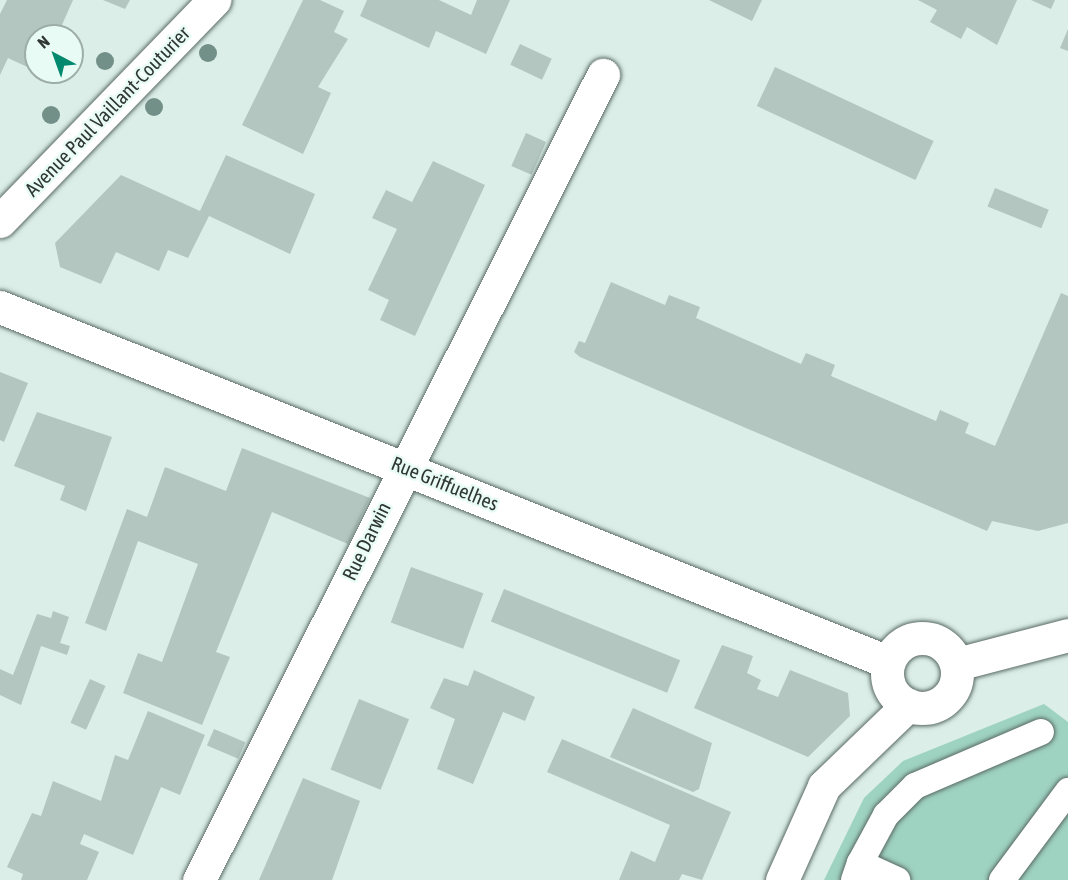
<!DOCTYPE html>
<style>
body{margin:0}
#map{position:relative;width:1068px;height:880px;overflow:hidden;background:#dbeee8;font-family:"Asap Condensed",sans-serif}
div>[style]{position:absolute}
.green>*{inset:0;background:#9ed2c1}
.building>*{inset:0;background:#b3c6bf;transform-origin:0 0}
.roads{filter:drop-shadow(0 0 2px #5a6a65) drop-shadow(0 0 2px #5a6a65)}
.lane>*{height:26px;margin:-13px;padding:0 13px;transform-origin:13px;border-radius:13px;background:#fff}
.street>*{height:33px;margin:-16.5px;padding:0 16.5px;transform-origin:16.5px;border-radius:16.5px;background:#fff}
.street>.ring{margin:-16.5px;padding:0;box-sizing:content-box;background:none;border:33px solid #fff;border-radius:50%}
.secondary>*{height:33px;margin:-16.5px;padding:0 16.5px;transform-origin:16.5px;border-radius:16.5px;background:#fff}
.trees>*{width:18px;height:18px;margin:-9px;border-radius:50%;background:#739088}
span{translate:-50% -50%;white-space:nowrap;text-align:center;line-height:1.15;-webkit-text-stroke:5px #e8fcf5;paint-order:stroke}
.street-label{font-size:20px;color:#2f3633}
.north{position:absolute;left:24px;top:24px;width:60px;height:60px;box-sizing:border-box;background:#e8fcf5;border:2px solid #9eada7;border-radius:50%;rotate:319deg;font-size:16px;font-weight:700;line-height:24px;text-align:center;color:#2f3633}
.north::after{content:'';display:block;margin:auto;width:21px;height:27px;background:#00896f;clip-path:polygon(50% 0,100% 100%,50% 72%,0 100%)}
</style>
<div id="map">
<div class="green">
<div style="clip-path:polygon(1044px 704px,1068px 722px,1068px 880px,824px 880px,864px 798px,903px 761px)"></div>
</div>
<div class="building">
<div style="clip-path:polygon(7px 0,73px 0,57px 36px,36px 36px,36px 71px,8px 58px,0 75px,0 14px)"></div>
<div style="clip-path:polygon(103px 0,130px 0,125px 9px)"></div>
<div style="clip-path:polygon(303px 0,320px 0,344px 11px,334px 32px,348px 39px,318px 87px,331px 93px,303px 154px,242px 125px)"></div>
<div style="clip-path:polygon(367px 0,439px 0,471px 15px,477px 0,510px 0,486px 54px,436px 31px,429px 48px,360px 16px)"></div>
<div style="clip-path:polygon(709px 0,762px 0,752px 21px)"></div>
<div style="clip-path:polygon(918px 0,1017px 0,997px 45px,967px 27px,961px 39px,930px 22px,937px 10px)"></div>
<div style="clip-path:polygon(1031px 0,1055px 0,1051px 9px)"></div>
<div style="clip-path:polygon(1068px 29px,1068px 51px,1060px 48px)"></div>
<div style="left:520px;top:44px;width:35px;height:23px;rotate:25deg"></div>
<div style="left:775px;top:67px;width:175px;height:43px;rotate:25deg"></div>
<div style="left:526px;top:133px;width:22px;height:36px;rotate:24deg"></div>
<div style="clip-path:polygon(226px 155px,315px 194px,290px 254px,209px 216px,188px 258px,168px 250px,159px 271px,116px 252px,101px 284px,60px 267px,55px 243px,121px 175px,200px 211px)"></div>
<div style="clip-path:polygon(433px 161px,485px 185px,415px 336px,380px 320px,389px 300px,368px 290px,397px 229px,372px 218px,386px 190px,412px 202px)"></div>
<div style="left:995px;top:188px;width:58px;height:20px;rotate:22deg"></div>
<div style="clip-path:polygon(611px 282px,665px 305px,669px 295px,700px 307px,696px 318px,801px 364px,806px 353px,835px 365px,831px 376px,936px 421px,940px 410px,969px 423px,965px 433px,995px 446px,1061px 293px,1068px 296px,1068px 523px,1038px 531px,992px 521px,987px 531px,580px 357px,574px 352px,579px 341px,585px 343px)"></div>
<div style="clip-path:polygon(0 372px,28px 383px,4px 442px,0 440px)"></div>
<div style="clip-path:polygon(37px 412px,112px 437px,86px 511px,60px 500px,65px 486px,14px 466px)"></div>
<div style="clip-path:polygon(242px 448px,370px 498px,348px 544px,272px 512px,216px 652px,230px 657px,202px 725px,123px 693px,138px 653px,162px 662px,198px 564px,138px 541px,106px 631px,85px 623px,127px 509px,147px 517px,165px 467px,226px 491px)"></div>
<div style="left:411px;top:567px;width:77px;height:59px;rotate:20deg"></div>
<div style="left:504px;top:589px;width:190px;height:35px;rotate:22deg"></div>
<div style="clip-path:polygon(53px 611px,69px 617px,60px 643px,70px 646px,67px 655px,41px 646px,21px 705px,0 695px,0 669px,13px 675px,37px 614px,51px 618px)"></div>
<div style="clip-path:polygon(722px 645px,753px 656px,747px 673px,761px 680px,757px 689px,778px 697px,790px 670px,848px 693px,850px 716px,808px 757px,694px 708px)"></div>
<div style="clip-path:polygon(474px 670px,535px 697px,525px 721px,503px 712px,473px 784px,437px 769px,455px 719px,430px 708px,444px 678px,468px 686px)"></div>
<div style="left:90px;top:679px;width:17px;height:48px;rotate:24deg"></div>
<div style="left:359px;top:699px;width:54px;height:76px;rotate:22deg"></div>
<div style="clip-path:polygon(633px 708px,712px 743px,699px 789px,693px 792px,610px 757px)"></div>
<div style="clip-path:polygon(148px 711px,205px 735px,180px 795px,161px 787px,133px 855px,84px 834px,80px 844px,99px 852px,87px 880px,21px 880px,23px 874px,7px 867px,32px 813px,41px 816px,53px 781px,101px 801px,115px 755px,128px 760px)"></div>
<div style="left:214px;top:729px;width:34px;height:18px;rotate:23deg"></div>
<div style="clip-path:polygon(562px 739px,731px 812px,702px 880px,682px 874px,679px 880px,619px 880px,631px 851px,655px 862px,670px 825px,547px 772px)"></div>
<div style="clip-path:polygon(303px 778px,360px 801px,332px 880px,259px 880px)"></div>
</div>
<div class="roads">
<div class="lane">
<div style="left:860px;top:863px;width:55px;rotate:-61.6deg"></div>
<div style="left:886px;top:815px;width:41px;rotate:-45deg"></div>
<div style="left:915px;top:786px;width:137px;rotate:-23.2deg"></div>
<div style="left:854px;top:880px;width:18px;rotate:-71deg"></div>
<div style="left:860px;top:863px;width:41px;rotate:24.7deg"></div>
<div style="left:1002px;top:880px;width:111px;rotate:-53.4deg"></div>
</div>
<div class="street">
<div style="left:0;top:307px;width:956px;rotate:21.79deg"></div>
<div class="ring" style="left:887px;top:638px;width:37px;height:37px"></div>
<div style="left:957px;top:664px;width:115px;rotate:-14.6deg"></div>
<div style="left:199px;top:880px;width:901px;rotate:-63.35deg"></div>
<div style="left:782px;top:880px;width:103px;rotate:-65.9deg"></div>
<div style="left:824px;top:786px;width:117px;rotate:-44deg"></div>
</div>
<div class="secondary">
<div style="left:0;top:221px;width:308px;rotate:-45.9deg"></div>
</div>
</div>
<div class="trees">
<div style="left:208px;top:53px"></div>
<div style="left:105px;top:61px"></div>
<div style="left:154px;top:107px"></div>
<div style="left:51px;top:115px"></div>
</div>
<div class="street-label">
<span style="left:107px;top:111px;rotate:-46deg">Avenue Paul Vaillant-Couturier</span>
<span style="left:445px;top:483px;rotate:22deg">Rue Griffuelhes</span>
<span style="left:366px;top:541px;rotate:-64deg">Rue Darwin</span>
</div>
<div class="north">N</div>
</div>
